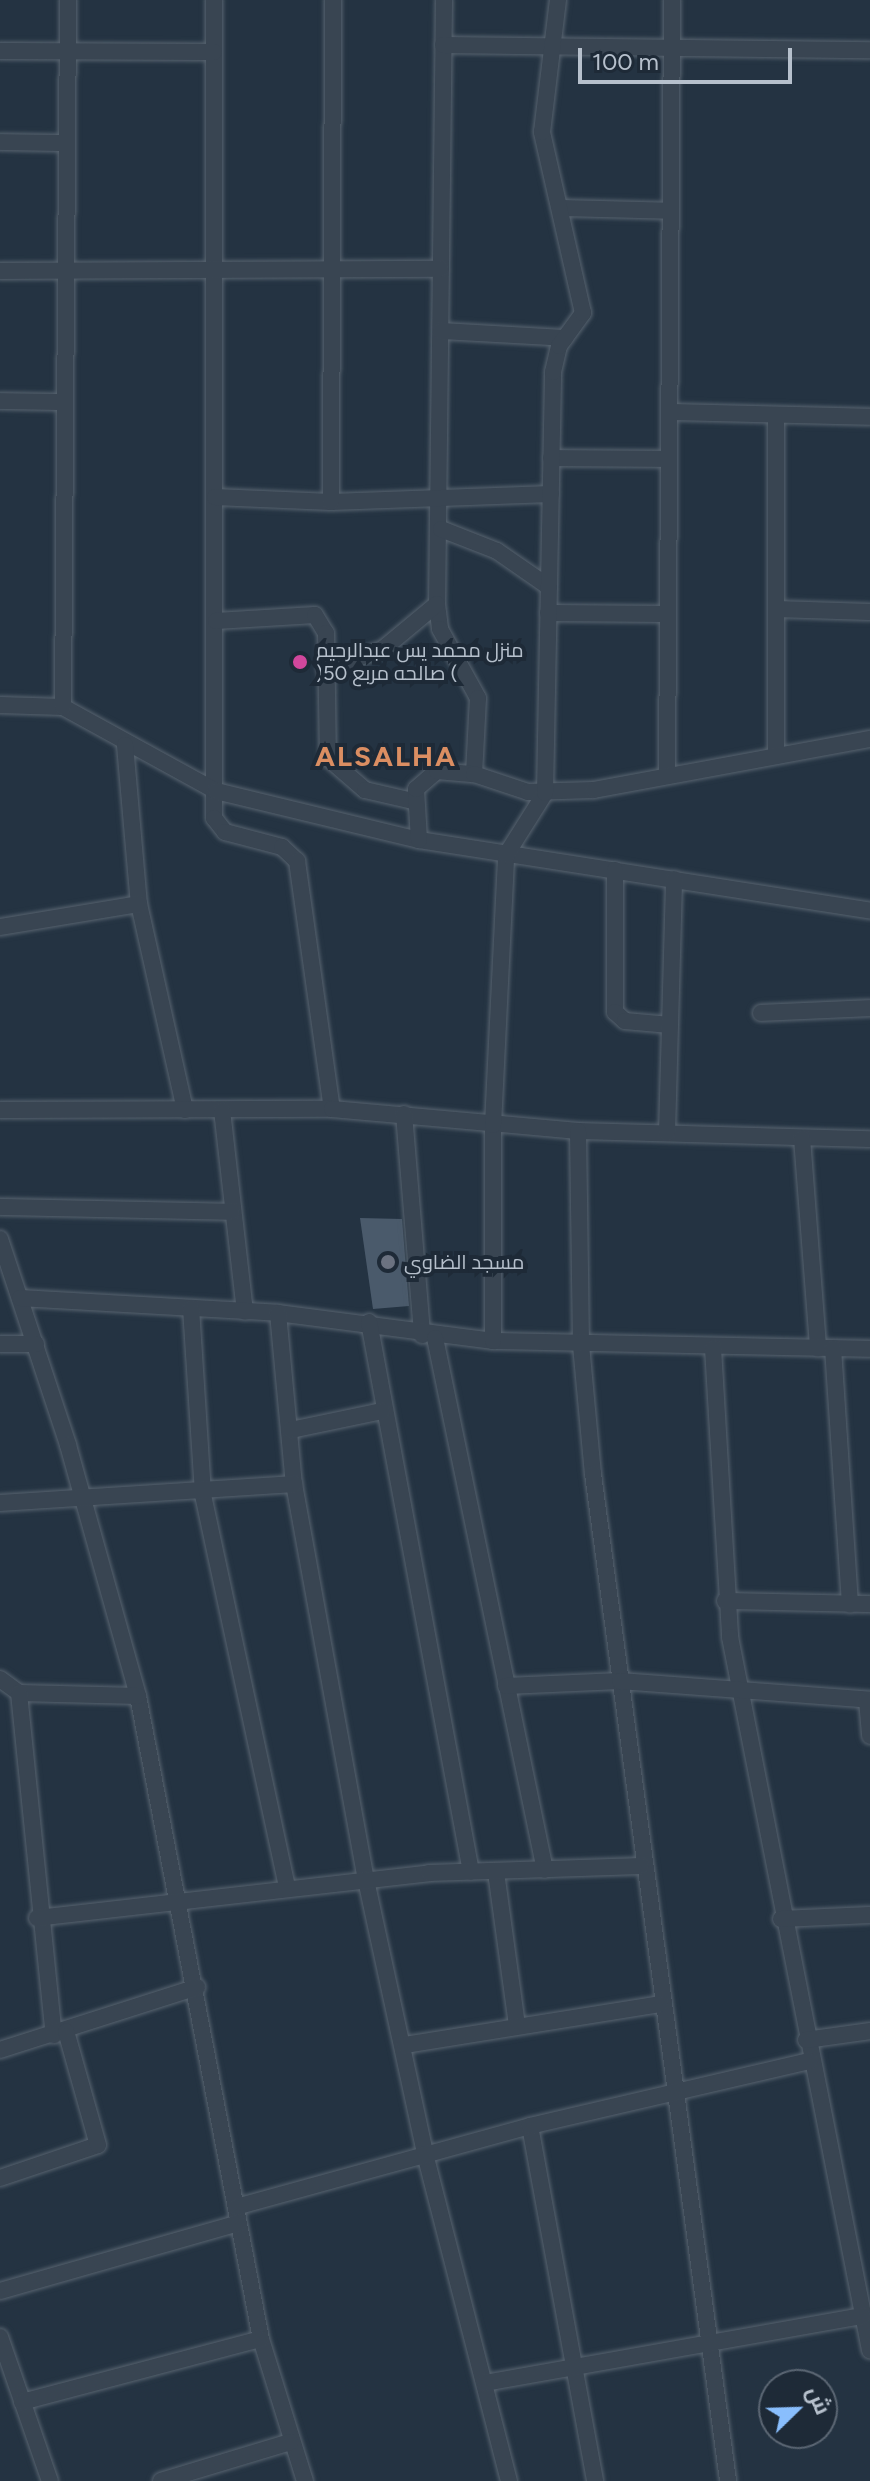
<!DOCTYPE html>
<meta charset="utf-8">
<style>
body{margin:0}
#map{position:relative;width:870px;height:2481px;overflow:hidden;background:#243342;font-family:Figtree,Cairo,sans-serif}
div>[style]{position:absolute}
.building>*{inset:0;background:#4a5a6b}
.roads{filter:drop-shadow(0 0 2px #57636f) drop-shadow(0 0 2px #57636f)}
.street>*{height:16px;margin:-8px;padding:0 8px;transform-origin:8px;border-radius:8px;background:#394552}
.dots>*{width:22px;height:22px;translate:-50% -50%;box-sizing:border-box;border:4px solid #1e2a37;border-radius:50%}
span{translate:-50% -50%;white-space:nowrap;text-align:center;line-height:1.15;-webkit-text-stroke:8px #1e2a37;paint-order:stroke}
.poi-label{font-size:20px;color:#b6c0cc}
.left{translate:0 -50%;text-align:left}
.district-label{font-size:28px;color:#db8e62;font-weight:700;letter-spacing:2px}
.north{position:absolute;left:758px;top:2369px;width:80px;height:80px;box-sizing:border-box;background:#1e2a37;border:2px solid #5b6673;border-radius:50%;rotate:67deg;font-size:22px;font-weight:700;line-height:32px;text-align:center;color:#b6c0cc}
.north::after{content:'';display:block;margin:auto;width:28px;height:36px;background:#89befd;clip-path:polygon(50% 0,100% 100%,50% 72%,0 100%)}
.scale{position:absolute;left:578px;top:48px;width:214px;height:36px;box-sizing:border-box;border:4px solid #b6c0cc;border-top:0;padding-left:10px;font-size:24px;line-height:28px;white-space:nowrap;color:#b6c0cc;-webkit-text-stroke:6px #1e2a37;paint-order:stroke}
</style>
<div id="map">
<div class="building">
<div style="clip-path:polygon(360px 1218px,402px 1219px,409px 1306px,373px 1309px)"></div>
</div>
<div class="roads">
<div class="street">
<div style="left:214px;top:0;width:818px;rotate:90deg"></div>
<div style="left:214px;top:818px;width:18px;rotate:52deg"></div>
<div style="left:225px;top:832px;width:59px;rotate:14.7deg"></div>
<div style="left:282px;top:847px;width:21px;rotate:43deg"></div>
<div style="left:297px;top:861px;width:250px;rotate:82deg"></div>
<div style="left:444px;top:0;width:604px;rotate:90.66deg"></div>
<div style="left:437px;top:604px;width:25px;rotate:83deg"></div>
<div style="left:440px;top:629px;width:79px;rotate:61.2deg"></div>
<div style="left:478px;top:698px;width:76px;rotate:93deg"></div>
<div style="left:443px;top:45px;width:427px;rotate:0.7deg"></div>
<div style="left:0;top:51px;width:214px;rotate:0.3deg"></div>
<div style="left:0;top:142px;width:66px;rotate:0.9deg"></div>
<div style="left:560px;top:208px;width:111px;rotate:1.5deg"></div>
<div style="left:0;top:271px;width:441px;rotate:-0.3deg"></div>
<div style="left:441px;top:331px;width:124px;rotate:3.2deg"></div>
<div style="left:0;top:401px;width:64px;rotate:0.9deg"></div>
<div style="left:670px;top:412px;width:200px;rotate:1.4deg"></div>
<div style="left:551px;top:458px;width:118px;rotate:0.5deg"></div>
<div style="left:215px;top:497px;width:116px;rotate:2.5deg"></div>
<div style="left:331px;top:502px;width:220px;rotate:-2.1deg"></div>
<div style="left:331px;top:502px;width:502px;rotate:-89.77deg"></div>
<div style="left:441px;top:529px;width:60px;rotate:21.4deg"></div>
<div style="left:497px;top:551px;width:63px;rotate:34.7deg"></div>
<div style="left:776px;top:609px;width:94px;rotate:1.8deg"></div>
<div style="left:548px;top:613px;width:120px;rotate:0.5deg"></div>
<div style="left:216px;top:621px;width:99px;rotate:-3.5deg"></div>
<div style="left:315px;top:615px;width:21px;rotate:59deg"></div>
<div style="left:326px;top:633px;width:125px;rotate:89.1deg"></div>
<div style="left:328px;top:758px;width:49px;rotate:40.9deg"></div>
<div style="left:365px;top:790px;width:49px;rotate:12.9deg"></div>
<div style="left:325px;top:669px;width:61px;rotate:-19deg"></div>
<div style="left:383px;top:649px;width:70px;rotate:-39.8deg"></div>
<div style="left:0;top:705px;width:63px;rotate:1.8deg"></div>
<div style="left:63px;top:707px;width:175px;rotate:28.8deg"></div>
<div style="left:216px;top:791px;width:209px;rotate:13.6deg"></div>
<div style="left:419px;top:840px;width:457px;rotate:8.9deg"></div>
<div style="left:63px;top:707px;width:707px;rotate:-89.59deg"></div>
<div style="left:125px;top:745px;width:160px;rotate:85deg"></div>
<div style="left:139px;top:904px;width:211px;rotate:77.4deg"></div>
<div style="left:776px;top:756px;width:341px;rotate:-90deg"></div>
<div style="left:667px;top:776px;width:776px;rotate:-89.63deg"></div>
<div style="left:419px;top:840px;width:51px;rotate:-93.4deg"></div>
<div style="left:416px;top:789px;width:28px;rotate:-41deg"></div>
<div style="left:437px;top:771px;width:37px;rotate:5deg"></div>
<div style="left:474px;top:774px;width:57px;rotate:18.4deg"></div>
<div style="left:528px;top:792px;width:66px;rotate:-1.7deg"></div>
<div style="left:594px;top:790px;width:281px;rotate:-10.5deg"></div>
<div style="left:615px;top:870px;width:142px;rotate:90deg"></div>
<div style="left:615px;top:1012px;width:13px;rotate:42deg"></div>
<div style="left:625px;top:1021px;width:45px;rotate:5.1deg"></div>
<div style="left:0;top:927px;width:141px;rotate:-9.4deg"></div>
<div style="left:761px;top:1013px;width:109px;rotate:-2.6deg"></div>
<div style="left:0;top:1110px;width:332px;rotate:-0.2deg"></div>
<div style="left:332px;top:1109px;width:247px;rotate:5.1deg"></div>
<div style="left:578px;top:1131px;width:292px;rotate:1.6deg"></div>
<div style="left:222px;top:1110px;width:203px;rotate:83.5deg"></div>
<div style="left:404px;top:1114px;width:222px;rotate:85.3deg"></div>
<div style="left:578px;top:1131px;width:214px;rotate:89.2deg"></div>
<div style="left:581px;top:1345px;width:130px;rotate:84.7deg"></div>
<div style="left:593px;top:1474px;width:1016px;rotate:82.36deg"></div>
<div style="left:667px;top:1133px;width:254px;rotate:-88.4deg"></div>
<div style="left:802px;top:1138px;width:211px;rotate:85.6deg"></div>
<div style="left:0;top:1207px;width:232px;rotate:1.2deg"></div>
<div style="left:0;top:1239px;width:217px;rotate:71.7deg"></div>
<div style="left:68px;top:1445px;width:261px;rotate:74.4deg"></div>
<div style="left:138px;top:1696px;width:655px;rotate:79.17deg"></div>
<div style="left:261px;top:2339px;width:149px;rotate:72.8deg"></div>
<div style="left:20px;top:1298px;width:258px;rotate:3.3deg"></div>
<div style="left:278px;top:1313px;width:217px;rotate:7.4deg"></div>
<div style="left:493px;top:1341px;width:377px;rotate:1.2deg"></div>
<div style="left:191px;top:1308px;width:187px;rotate:86.3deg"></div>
<div style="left:203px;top:1495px;width:402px;rotate:77.9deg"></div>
<div style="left:278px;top:1313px;width:172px;rotate:84.7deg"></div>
<div style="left:294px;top:1484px;width:402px;rotate:79.7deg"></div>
<div style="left:366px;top:1880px;width:280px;rotate:77.8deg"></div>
<div style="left:425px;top:2154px;width:338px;rotate:75.6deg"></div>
<div style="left:369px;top:1322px;width:559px;rotate:79.49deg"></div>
<div style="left:435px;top:1338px;width:543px;rotate:78.32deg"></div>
<div style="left:493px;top:1341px;width:216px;rotate:-90deg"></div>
<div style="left:493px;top:1125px;width:270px;rotate:-87.2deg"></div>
<div style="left:506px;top:855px;width:73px;rotate:-57.8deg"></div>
<div style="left:545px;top:793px;width:421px;rotate:-88.9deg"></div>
<div style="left:553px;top:372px;width:27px;rotate:-77deg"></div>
<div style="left:559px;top:346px;width:41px;rotate:-54deg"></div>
<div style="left:583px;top:313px;width:186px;rotate:-102.8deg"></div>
<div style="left:542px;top:132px;width:133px;rotate:-83.1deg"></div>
<div style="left:0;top:1344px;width:36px"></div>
<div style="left:713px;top:1348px;width:289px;rotate:86.6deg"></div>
<div style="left:730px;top:1637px;width:727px;rotate:78.89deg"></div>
<div style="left:833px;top:1348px;width:257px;rotate:86.2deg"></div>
<div style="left:291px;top:1430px;width:93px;rotate:-11.8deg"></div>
<div style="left:0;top:1503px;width:295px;rotate:-3.7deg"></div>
<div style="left:725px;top:1601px;width:145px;rotate:1.2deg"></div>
<div style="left:0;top:1679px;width:24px;rotate:36deg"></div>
<div style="left:19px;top:1693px;width:119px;rotate:1.4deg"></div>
<div style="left:506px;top:1686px;width:114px;rotate:-2.5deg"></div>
<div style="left:620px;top:1681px;width:251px;rotate:4.3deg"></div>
<div style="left:19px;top:1693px;width:344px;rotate:84.2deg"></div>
<div style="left:867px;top:1700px;width:36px;rotate:85deg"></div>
<div style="left:496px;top:1872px;width:154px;rotate:82.2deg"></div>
<div style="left:37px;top:1918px;width:395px;rotate:-6.5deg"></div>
<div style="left:429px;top:1873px;width:212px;rotate:-1.9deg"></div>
<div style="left:781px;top:1919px;width:89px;rotate:-2.6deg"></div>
<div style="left:806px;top:2040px;width:65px;rotate:-8deg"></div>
<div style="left:405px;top:2045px;width:258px;rotate:-9.1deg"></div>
<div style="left:0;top:2050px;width:207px;rotate:-17.7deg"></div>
<div style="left:530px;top:2126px;width:361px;rotate:79.6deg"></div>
<div style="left:0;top:2178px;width:103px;rotate:-18.6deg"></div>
<div style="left:98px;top:2145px;width:118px;rotate:-105.7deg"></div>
<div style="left:236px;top:2207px;width:305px;rotate:-15.4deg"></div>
<div style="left:530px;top:2126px;width:287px;rotate:-13.1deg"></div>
<div style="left:0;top:2291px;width:248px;rotate:-15.9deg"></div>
<div style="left:0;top:2337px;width:152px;rotate:70.9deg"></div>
<div style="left:485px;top:2383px;width:384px;rotate:-10.1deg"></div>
<div style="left:22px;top:2402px;width:247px;rotate:-14.8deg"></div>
<div style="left:161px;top:2481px;width:135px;rotate:-16.8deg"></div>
</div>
</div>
<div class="dots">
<div style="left:300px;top:662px;background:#d1479c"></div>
<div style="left:388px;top:1262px;background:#6b7280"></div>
</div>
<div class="poi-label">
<span class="left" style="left:316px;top:662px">منزل محمد يس عبدالرحيم<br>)صالحه مربع 50 (</span>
<span class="left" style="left:404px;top:1262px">مسجد الضاوي</span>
</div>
<div class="district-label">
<span style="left:386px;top:756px">ALSALHA</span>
</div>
<div class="north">ش</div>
<div class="scale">100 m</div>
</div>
